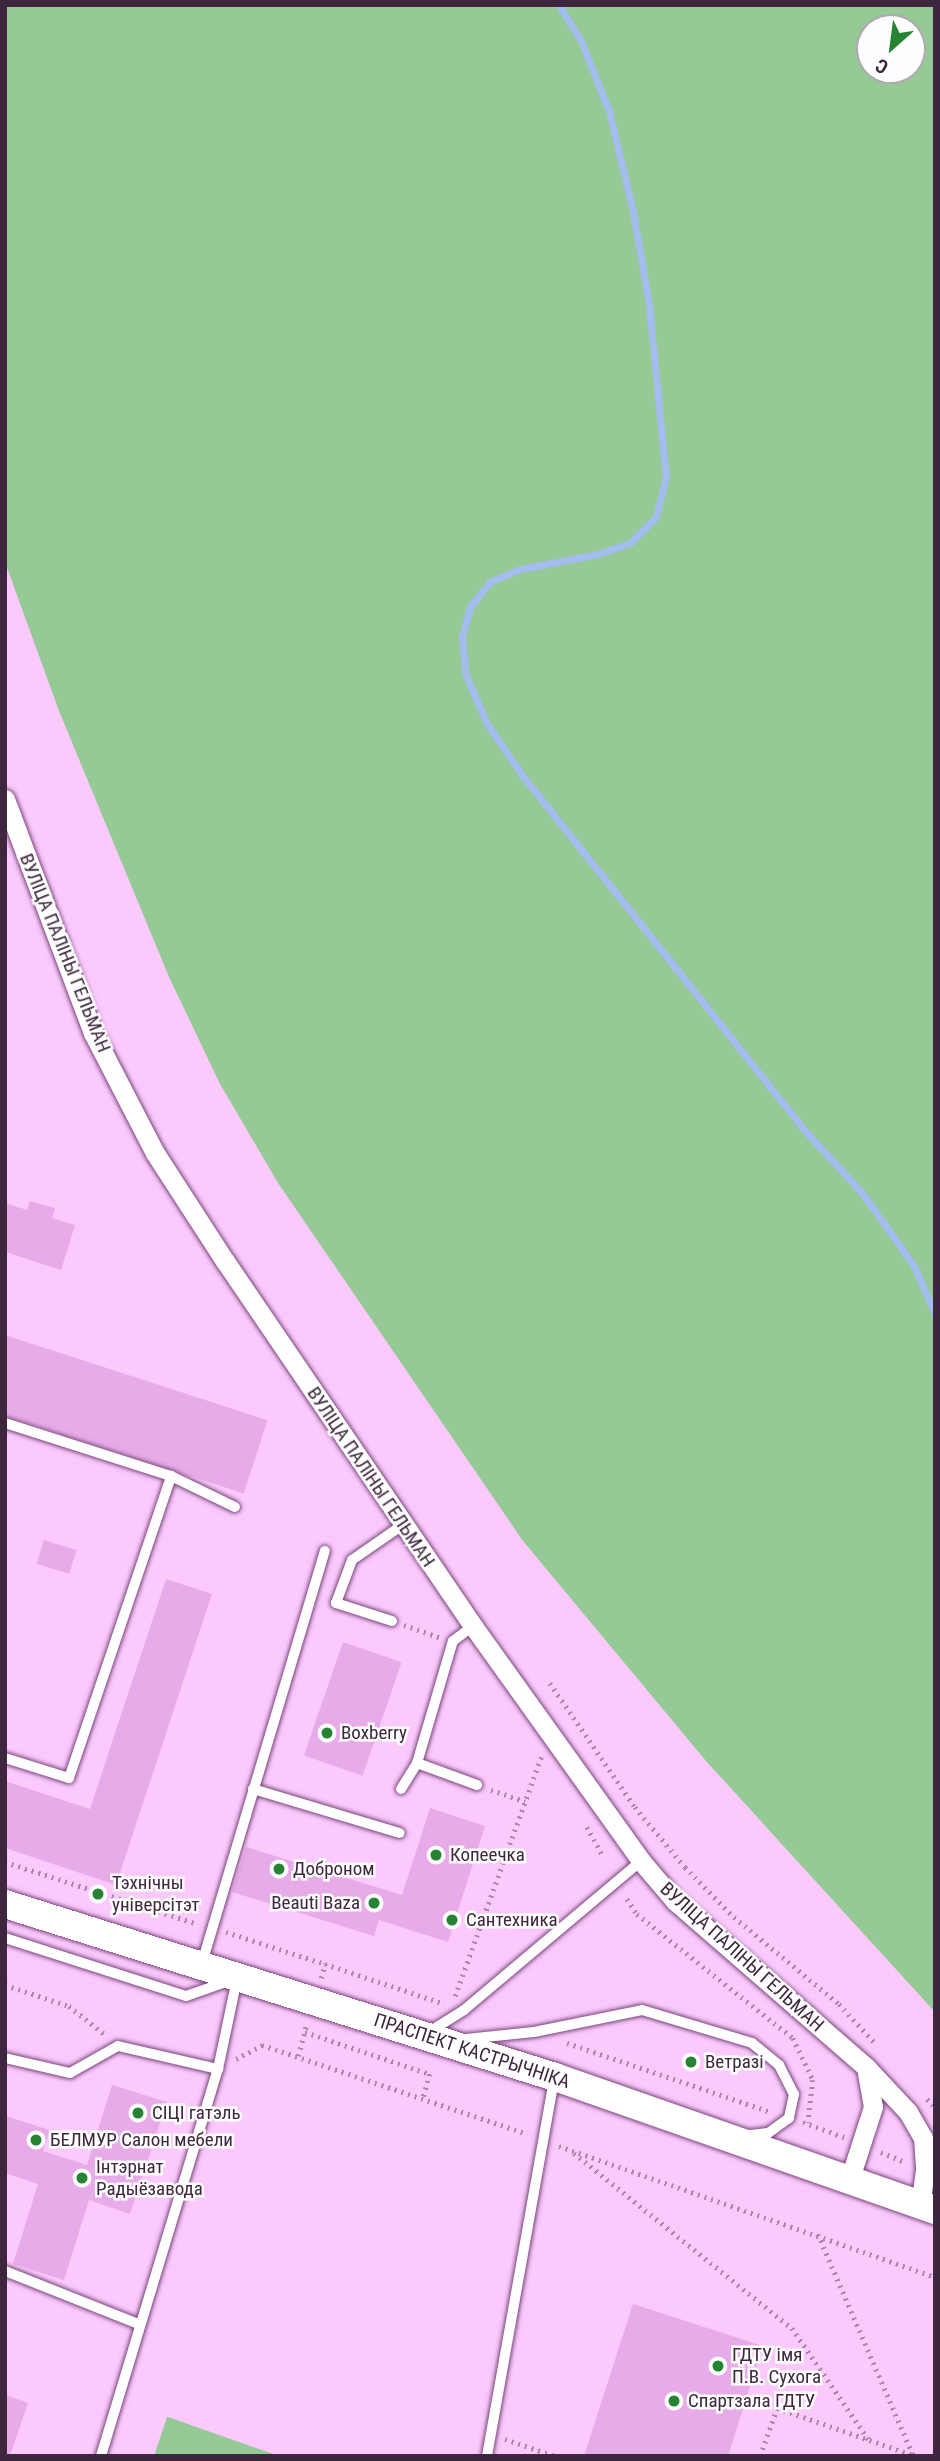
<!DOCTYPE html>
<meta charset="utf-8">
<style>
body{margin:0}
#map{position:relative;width:940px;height:2461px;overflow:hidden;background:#fbc9fc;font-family:"Roboto Condensed",sans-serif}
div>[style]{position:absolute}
.green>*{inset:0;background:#95ca96}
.stream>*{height:7px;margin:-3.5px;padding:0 3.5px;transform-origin:3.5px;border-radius:3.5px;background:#a5bcef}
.building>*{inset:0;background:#e8abe9;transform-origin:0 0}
.path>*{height:4.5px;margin-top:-2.25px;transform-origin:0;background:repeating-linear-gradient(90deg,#ad86ae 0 2px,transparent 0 7px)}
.roads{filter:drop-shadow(0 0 2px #7a447c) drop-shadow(0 0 2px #7a447c)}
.service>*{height:10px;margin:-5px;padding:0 5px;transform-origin:5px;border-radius:5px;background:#fff}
.minor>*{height:19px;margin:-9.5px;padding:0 9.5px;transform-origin:9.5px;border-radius:9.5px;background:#fff}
.secondary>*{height:28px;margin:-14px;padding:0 14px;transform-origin:14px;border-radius:14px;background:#fff}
.dots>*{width:19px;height:19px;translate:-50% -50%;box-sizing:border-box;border:4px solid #fefefe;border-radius:50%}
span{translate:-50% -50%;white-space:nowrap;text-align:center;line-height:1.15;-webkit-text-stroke:5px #fefefe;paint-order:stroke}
.street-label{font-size:19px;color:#3d263e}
.poi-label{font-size:19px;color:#3d263e}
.left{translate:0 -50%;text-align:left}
.right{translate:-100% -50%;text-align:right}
.frame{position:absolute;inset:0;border:7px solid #3d263e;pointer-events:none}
.north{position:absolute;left:856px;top:14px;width:70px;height:70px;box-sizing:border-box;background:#fefefe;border:2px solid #b1a8b1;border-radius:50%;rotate:208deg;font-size:19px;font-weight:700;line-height:28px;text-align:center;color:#3d263e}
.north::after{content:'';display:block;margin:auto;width:24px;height:32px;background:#268334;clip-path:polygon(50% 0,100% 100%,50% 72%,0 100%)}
</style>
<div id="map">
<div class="green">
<div style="clip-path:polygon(evenodd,5px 5px,935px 5px,935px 2012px,706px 1761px,523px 1541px,278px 1183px,220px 1084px,169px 977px,59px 711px,5px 562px,5px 5px,870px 28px,912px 28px,912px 70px,870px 70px,870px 28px)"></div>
<div style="clip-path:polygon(167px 2417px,168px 2417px,279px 2456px,154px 2456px)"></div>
</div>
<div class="stream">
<div style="left:559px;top:5px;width:42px;rotate:58.6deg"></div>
<div style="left:581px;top:41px;width:75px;rotate:68.2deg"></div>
<div style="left:609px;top:111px;width:104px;rotate:76.6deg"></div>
<div style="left:633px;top:212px;width:94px;rotate:80.2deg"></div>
<div style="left:649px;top:305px;width:173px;rotate:84.4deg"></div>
<div style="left:666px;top:477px;width:41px;rotate:104deg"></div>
<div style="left:656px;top:517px;width:37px;rotate:135deg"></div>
<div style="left:630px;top:543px;width:34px;rotate:161deg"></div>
<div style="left:598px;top:554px;width:79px;rotate:169.1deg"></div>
<div style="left:520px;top:569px;width:33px;rotate:157deg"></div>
<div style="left:490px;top:582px;width:32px;rotate:129deg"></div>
<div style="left:470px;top:607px;width:31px;rotate:105deg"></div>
<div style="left:462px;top:637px;width:36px;rotate:85deg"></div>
<div style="left:465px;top:673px;width:56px;rotate:66.7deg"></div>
<div style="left:487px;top:724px;width:62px;rotate:55.5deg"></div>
<div style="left:522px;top:775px;width:458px;rotate:51.5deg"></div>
<div style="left:807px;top:1133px;width:83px;rotate:47.4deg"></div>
<div style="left:863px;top:1194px;width:88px;rotate:54.7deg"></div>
<div style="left:914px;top:1266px;width:52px;rotate:66.4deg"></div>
</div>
<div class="building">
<div style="clip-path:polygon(30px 1201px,55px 1208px,52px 1218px,75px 1225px,61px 1270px,5px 1252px,5px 1203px,27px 1210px)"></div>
<div style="left:5px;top:1335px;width:276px;height:77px;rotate:18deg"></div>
<div style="left:44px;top:1540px;width:34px;height:25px;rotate:17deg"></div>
<div style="clip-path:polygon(166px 1579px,212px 1594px,116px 1885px,5px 1848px,5px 1781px,90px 1809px)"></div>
<div style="left:343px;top:1642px;width:62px;height:120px;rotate:19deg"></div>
<div style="clip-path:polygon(430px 1808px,485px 1826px,448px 1942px,379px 1920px,374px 1936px,232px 1892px,246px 1847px,402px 1895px)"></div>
<div style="clip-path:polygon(112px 2085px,167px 2102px,130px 2214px,89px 2200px,64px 2280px,13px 2264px,38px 2184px,5px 2173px,5px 2116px,50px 2130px,43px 2151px,87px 2165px)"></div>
<div style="clip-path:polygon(633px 2304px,763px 2346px,728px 2456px,584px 2456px)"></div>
<div style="clip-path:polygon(5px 2395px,28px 2403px,10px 2456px,5px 2456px)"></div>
</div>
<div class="path">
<div style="left:404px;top:1625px;width:37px;rotate:19deg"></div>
<div style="left:550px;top:1683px;width:150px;rotate:55.6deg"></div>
<div style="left:635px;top:1807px;width:78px;rotate:50.2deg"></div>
<div style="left:685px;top:1867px;width:70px;rotate:45.6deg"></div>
<div style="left:734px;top:1917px;width:136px;rotate:39.6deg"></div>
<div style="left:839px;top:2004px;width:54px;rotate:47.2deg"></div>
<div style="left:491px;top:1790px;width:36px;rotate:18deg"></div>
<div style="left:587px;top:1827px;width:35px;rotate:61deg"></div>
<div style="left:5px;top:1862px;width:203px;rotate:17.8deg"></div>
<div style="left:627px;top:1899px;width:18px;rotate:56deg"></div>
<div style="left:637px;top:1914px;width:199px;rotate:38.5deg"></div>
<div style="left:793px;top:2038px;width:47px;rotate:64.5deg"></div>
<div style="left:813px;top:2080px;width:43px;rotate:96.6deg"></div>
<div style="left:226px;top:1932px;width:104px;rotate:17.9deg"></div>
<div style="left:321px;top:1978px;width:15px;rotate:-74deg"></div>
<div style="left:325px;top:1964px;width:126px;rotate:18.4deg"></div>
<div style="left:5px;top:1985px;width:67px;rotate:18.2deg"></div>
<div style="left:69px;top:2006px;width:48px;rotate:38.3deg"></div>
<div style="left:455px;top:1996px;width:254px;rotate:-70.2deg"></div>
<div style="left:305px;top:2032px;width:132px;rotate:18.6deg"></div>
<div style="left:430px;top:2074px;width:25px;rotate:106deg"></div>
<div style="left:567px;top:2043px;width:215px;rotate:18.7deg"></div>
<div style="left:298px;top:2056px;width:34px;rotate:-75deg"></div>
<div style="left:236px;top:2059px;width:30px;rotate:-28deg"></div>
<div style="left:262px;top:2045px;width:280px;rotate:18.5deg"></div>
<div style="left:927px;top:2099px;width:11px;rotate:45deg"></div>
<div style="left:803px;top:2122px;width:44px;rotate:20.1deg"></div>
<div style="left:559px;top:2146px;width:398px;rotate:19.2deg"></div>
<div style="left:881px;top:2152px;width:26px;rotate:23deg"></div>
<div style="left:574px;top:2153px;width:280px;rotate:38.8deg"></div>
<div style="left:792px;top:2328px;width:136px;rotate:55.5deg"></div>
<div style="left:818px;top:2234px;width:241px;rotate:66.7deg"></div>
<div style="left:505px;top:2439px;width:53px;rotate:18.8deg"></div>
<div style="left:760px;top:2456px;width:51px;rotate:-70.5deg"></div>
<div style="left:777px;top:2408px;width:144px;rotate:19.1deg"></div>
</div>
<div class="roads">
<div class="service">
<div style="left:5px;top:1423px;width:174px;rotate:17.7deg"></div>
<div style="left:171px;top:1476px;width:71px;rotate:25.8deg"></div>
<div style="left:392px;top:1621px;width:59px;rotate:-162.2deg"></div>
<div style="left:336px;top:1603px;width:46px;rotate:-69.6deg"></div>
<div style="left:352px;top:1560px;width:63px;rotate:-34.7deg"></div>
<div style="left:5px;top:1758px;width:67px;rotate:17.4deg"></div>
<div style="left:69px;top:1778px;width:319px;rotate:-71.3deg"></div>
<div style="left:417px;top:1763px;width:64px;rotate:20.1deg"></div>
<div style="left:253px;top:1789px;width:153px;rotate:16.7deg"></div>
<div style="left:401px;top:1789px;width:31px;rotate:-58deg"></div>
<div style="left:417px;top:1763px;width:127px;rotate:-73.6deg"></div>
<div style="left:453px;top:1641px;width:25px;rotate:-37deg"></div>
<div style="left:5px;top:1938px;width:190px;rotate:17.8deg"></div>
<div style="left:186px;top:1996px;width:42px;rotate:-19.3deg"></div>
<div style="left:202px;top:1963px;width:430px;rotate:-73.4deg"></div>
<div style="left:429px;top:2032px;width:41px;rotate:-32.2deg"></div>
<div style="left:464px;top:2010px;width:231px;rotate:-40.1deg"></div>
<div style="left:466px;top:2039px;width:68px;rotate:-5.9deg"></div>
<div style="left:534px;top:2032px;width:110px;rotate:-11.5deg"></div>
<div style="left:642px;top:2010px;width:115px;rotate:16.7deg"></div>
<div style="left:752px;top:2043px;width:35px;rotate:39deg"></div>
<div style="left:779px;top:2065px;width:33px;rotate:63deg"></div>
<div style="left:794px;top:2094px;width:25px;rotate:102deg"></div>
<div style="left:789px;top:2118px;width:26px;rotate:144deg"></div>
<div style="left:768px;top:2133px;width:18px;rotate:174deg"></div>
<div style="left:5px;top:2058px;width:67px;rotate:13deg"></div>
<div style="left:70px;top:2073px;width:55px;rotate:-29.4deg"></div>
<div style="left:118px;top:2046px;width:103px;rotate:13deg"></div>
<div style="left:5px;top:2271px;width:143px;rotate:21.7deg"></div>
<div style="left:101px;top:2456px;width:404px;rotate:-73.2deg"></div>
<div style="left:218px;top:2069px;width:92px;rotate:-78.1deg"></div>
<div style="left:487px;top:2456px;width:382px;rotate:-79.9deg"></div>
</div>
<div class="minor">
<div style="left:5px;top:799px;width:250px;rotate:69.4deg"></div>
<div style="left:93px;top:1033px;width:135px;rotate:62.7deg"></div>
<div style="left:155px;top:1153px;width:129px;rotate:57.1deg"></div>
<div style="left:225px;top:1261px;width:441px;rotate:55.8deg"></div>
<div style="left:473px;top:1626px;width:289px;rotate:54.4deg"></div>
<div style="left:641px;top:1861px;width:52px;rotate:49.6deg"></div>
<div style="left:675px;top:1901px;width:253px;rotate:41deg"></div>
<div style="left:866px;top:2067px;width:62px;rotate:47deg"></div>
<div style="left:908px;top:2112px;width:30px;rotate:60deg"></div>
<div style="left:923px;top:2138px;width:32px;rotate:86deg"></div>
<div style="left:925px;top:2170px;width:34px;rotate:98deg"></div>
<div style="left:850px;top:2178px;width:75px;rotate:-72.1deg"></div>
<div style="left:873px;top:2107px;width:40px;rotate:-100deg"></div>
</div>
<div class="secondary">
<div style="left:5px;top:1904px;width:577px;rotate:17.46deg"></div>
<div style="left:555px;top:2077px;width:403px;rotate:19.3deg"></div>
</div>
</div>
<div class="dots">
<div style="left:327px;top:1733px;background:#268334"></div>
<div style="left:436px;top:1855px;background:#268334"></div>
<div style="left:279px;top:1869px;background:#268334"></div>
<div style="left:98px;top:1894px;background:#268334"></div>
<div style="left:374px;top:1903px;background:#268334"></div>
<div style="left:452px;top:1920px;background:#268334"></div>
<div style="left:691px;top:2062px;background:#268334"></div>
<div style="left:138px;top:2113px;background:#268334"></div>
<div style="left:36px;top:2140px;background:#268334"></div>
<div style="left:82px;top:2178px;background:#268334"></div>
<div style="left:718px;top:2366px;background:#268334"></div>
<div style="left:674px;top:2401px;background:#268334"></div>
</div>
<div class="street-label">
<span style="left:65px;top:953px;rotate:68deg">ВУЛІЦА ПАЛІНЫ ГЕЛЬМАН</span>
<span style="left:371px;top:1477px;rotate:56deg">ВУЛІЦА ПАЛІНЫ ГЕЛЬМАН</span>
<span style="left:742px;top:1957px;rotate:42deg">ВУЛІЦА ПАЛІНЫ ГЕЛЬМАН</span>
<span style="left:472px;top:2051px;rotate:18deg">ПРАСПЕКТ КАСТРЫЧНІКА</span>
</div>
<div class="poi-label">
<span class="left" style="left:341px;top:1733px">Boxberry</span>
<span class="left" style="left:450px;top:1855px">Копеечка</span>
<span class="left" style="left:293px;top:1869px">Доброном</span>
<span class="left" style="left:112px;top:1894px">Тэхнічны<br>універсітэт</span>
<span class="right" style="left:360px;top:1903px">Beauti Baza</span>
<span class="left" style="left:466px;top:1920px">Сантехника</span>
<span class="left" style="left:705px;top:2062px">Ветразі</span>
<span class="left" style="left:152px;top:2113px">СІЦІ гатэль</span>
<span class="left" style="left:50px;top:2140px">БЕЛМУР Салон мебели</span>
<span class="left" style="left:96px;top:2178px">Інтэрнат<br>Радыёзавода</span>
<span class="left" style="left:732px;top:2366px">ГДТУ імя<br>П.В. Сухога</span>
<span class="left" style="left:688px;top:2401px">Спартзала ГДТУ</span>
</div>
<div class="frame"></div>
<div class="north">С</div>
</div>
